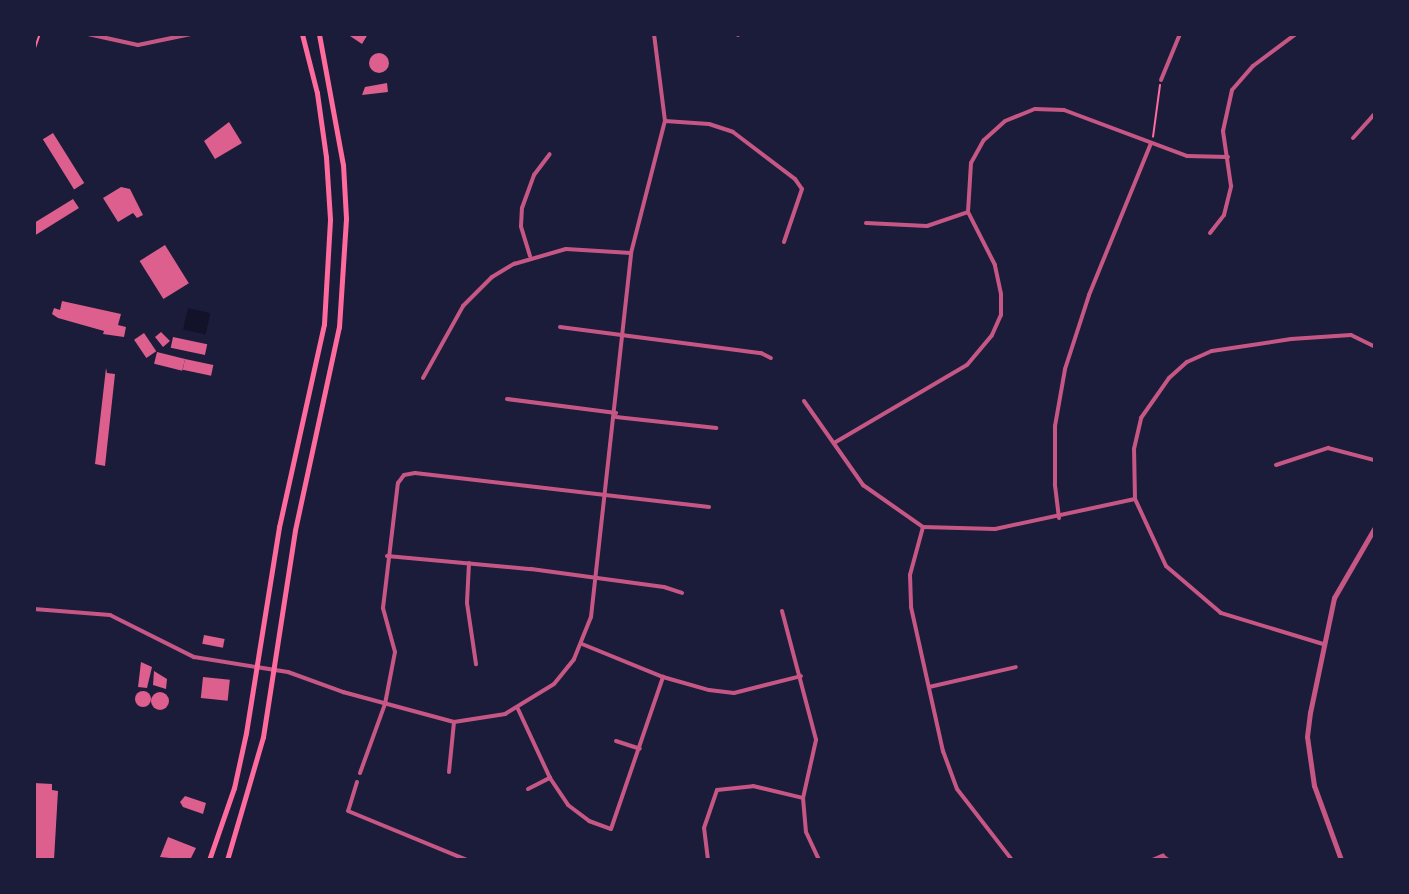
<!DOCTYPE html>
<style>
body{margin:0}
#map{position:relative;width:1409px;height:894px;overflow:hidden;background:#1b1b3a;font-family:"Noto Sans",sans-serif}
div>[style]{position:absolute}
.water>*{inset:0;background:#12122b;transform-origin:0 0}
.building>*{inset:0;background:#dd5f8e;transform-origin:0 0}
.round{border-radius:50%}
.path>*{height:1.5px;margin:-0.75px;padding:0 0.75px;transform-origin:0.75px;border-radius:0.75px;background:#ff6b9d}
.minor>*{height:4px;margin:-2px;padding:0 2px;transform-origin:2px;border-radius:2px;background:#c65784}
.tertiary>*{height:4.5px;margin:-2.25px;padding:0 2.25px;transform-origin:2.25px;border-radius:2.25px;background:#c65784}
.primary>*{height:5px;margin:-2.5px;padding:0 2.5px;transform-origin:2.5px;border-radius:2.5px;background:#ff6b9d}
span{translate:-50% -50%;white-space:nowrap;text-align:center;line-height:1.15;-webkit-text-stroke:5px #1b1b3a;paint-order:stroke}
.frame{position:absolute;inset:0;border:36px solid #1b1b3a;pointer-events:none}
</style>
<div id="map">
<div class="water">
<div style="left:188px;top:308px;width:23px;height:22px;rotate:13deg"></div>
</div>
<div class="building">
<div style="clip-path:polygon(347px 34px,368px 34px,362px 44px)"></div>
<div class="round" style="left:369px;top:53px;width:20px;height:20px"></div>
<div style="clip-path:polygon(387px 83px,388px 92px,362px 95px,365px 87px)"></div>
<div style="clip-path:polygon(229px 122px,242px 143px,215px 159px,204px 141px)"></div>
<div style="left:53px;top:133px;width:59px;height:12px;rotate:58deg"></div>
<div style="clip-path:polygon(121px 187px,130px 189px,143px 215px,137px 218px,133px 213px,118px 222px,103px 198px)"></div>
<div style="clip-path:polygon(73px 199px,79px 208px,34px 236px,34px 223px)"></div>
<div style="left:165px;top:245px;width:45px;height:30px;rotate:58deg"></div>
<div style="clip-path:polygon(62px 301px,121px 314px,118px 325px,126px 327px,124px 337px,103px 334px,104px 331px,58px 318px,52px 314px,54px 308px,60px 310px)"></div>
<div style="clip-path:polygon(161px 332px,170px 341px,163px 347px,155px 337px)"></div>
<div style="left:144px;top:333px;width:22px;height:12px;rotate:56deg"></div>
<div style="left:173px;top:337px;width:35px;height:11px;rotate:12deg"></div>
<div style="left:157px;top:352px;width:29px;height:12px;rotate:14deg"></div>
<div style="left:185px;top:359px;width:29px;height:11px;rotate:12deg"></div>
<div style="clip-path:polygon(106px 368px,107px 373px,115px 374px,105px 466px,95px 464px)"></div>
<div style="left:204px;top:635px;width:21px;height:9px;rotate:11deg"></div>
<div style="clip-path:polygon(141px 662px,152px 667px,147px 688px,138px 687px)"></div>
<div style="clip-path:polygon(154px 671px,167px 679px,166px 689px,153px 685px)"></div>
<div style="left:203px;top:677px;width:27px;height:21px;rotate:6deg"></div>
<div class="round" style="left:135px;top:691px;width:16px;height:16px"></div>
<div class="round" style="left:151px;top:692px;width:18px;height:18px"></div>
<div style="clip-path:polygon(34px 783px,52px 784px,52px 790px,58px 791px,54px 860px,34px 860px)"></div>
<div style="clip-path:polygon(185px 796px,206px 803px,203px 814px,183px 807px,180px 802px)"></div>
<div style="clip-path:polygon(168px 837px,196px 848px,190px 860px,160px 857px)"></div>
</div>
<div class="path">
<div style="left:34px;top:51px;width:18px;rotate:-71deg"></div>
<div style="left:1153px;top:137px;width:52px;rotate:-82.3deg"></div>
</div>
<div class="minor">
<div style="left:88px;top:34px;width:51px;rotate:12.4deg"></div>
<div style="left:138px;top:45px;width:54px;rotate:-11.7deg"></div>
<div style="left:738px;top:34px;width:1px;rotate:90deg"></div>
<div style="left:1161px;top:80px;width:50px;rotate:-67.6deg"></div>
<div style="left:665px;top:121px;width:44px;rotate:3.9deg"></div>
<div style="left:709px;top:124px;width:25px;rotate:18deg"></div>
<div style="left:733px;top:132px;width:78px;rotate:37.2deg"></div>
<div style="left:795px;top:179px;width:12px;rotate:55deg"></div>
<div style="left:802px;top:189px;width:56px;rotate:108.8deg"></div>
<div style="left:1353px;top:138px;width:31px;rotate:-48deg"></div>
<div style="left:866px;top:223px;width:61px;rotate:2.8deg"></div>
<div style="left:927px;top:226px;width:43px;rotate:-18.9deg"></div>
<div style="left:1210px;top:233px;width:23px;rotate:-52deg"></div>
<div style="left:1224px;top:215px;width:30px;rotate:-76deg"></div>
<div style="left:1231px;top:186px;width:56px;rotate:-98.3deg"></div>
<div style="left:1223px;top:131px;width:42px;rotate:-77.6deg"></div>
<div style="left:1232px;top:90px;width:32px;rotate:-49deg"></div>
<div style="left:1253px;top:66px;width:54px;rotate:-36.7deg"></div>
<div style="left:530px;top:256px;width:31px;rotate:-107deg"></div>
<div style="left:521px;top:226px;width:18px;rotate:-87deg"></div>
<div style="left:522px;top:208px;width:35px;rotate:-70deg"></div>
<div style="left:534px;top:175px;width:26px;rotate:-53deg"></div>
<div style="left:560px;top:327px;width:203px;rotate:7.4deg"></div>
<div style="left:761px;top:353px;width:11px;rotate:27deg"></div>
<div style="left:423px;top:378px;width:82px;rotate:-60.9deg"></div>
<div style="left:463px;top:306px;width:41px;rotate:-45deg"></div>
<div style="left:492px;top:277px;width:26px;rotate:-31deg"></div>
<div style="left:514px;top:264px;width:54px;rotate:-16.1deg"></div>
<div style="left:566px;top:249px;width:65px;rotate:3.5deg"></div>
<div style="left:507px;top:399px;width:110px;rotate:7.3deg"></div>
<div style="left:804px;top:401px;width:103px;rotate:54.9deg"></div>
<div style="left:863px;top:485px;width:73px;rotate:35deg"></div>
<div style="left:923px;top:527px;width:72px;rotate:1.6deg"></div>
<div style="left:995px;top:529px;width:143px;rotate:-12.1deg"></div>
<div style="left:616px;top:417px;width:101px;rotate:6.3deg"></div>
<div style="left:834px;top:443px;width:154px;rotate:-30.4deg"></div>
<div style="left:967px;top:365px;width:39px;rotate:-50deg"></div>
<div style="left:992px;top:335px;width:22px;rotate:-66deg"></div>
<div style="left:1001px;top:315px;width:21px;rotate:-90deg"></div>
<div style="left:1001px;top:294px;width:30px;rotate:-102deg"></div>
<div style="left:995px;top:265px;width:59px;rotate:-117deg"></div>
<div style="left:968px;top:212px;width:49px;rotate:-86.5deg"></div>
<div style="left:971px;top:163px;width:26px;rotate:-61deg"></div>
<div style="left:984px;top:140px;width:28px;rotate:-42deg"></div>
<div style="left:1005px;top:121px;width:32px;rotate:-22deg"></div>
<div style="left:1035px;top:109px;width:29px;rotate:2deg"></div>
<div style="left:1064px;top:110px;width:131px;rotate:20.5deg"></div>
<div style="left:1187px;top:156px;width:41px;rotate:1.4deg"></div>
<div style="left:1276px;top:465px;width:55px;rotate:-18.1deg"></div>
<div style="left:1328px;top:448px;width:48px;rotate:14.6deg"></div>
<div style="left:1059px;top:518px;width:34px;rotate:-97deg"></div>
<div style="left:1055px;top:484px;width:58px;rotate:-90deg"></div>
<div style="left:1055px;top:426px;width:58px;rotate:-80deg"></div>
<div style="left:1065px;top:369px;width:78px;rotate:-72deg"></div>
<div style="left:1089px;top:295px;width:164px;rotate:-67.8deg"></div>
<div style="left:923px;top:527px;width:50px;rotate:105.2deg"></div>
<div style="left:910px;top:575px;width:32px;rotate:88deg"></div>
<div style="left:911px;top:607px;width:148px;rotate:77.5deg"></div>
<div style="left:943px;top:751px;width:40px;rotate:69.8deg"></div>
<div style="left:957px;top:789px;width:90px;rotate:52.2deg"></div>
<div style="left:387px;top:556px;width:145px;rotate:5.2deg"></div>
<div style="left:531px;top:569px;width:134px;rotate:7.7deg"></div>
<div style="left:664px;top:587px;width:19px;rotate:18deg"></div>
<div style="left:469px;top:563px;width:40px;rotate:92.9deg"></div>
<div style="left:467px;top:603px;width:62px;rotate:81.6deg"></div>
<div style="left:34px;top:609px;width:76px;rotate:4.5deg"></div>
<div style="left:110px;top:615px;width:94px;rotate:26.6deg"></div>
<div style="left:194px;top:657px;width:95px;rotate:9.1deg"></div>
<div style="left:288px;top:672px;width:59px;rotate:20deg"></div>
<div style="left:343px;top:692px;width:115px;rotate:15.1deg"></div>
<div style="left:454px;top:722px;width:52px;rotate:-8.9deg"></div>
<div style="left:505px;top:714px;width:57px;rotate:-31.5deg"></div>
<div style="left:554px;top:684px;width:32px;rotate:-51deg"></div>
<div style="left:574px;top:659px;width:45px;rotate:-68deg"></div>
<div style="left:591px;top:617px;width:366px;rotate:-83.7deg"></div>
<div style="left:631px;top:253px;width:136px;rotate:-75.6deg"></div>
<div style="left:665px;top:121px;width:88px;rotate:-97.2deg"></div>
<div style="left:782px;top:611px;width:133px;rotate:75.2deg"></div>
<div style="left:816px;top:740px;width:59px;rotate:102.6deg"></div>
<div style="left:803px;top:798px;width:34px;rotate:85deg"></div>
<div style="left:806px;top:832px;width:31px;rotate:65deg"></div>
<div style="left:582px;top:644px;width:87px;rotate:22.2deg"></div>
<div style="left:663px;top:677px;width:48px;rotate:15.8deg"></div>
<div style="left:709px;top:690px;width:25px;rotate:7deg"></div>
<div style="left:734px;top:693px;width:69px;rotate:-14.2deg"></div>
<div style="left:1323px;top:644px;width:107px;rotate:-163.1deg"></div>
<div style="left:1221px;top:613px;width:72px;rotate:-139.5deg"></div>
<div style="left:1166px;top:566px;width:74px;rotate:-114.8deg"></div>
<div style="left:1135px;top:499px;width:50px;rotate:-91.1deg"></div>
<div style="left:1134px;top:449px;width:32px;rotate:-77deg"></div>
<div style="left:1141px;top:418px;width:49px;rotate:-55deg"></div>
<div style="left:1169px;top:378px;width:24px;rotate:-42deg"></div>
<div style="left:1187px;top:362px;width:27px;rotate:-24deg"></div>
<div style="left:1212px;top:351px;width:80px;rotate:-8.6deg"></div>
<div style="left:1291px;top:339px;width:60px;rotate:-3.8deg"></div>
<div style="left:1351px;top:335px;width:25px;rotate:26deg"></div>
<div style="left:929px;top:687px;width:89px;rotate:-12.9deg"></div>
<div style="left:518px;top:709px;width:76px;rotate:65.1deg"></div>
<div style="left:550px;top:778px;width:32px;rotate:56deg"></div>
<div style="left:568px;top:805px;width:26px;rotate:37deg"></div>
<div style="left:589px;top:821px;width:23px;rotate:20deg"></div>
<div style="left:611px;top:829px;width:161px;rotate:-71.1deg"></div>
<div style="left:616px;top:741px;width:25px;rotate:18deg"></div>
<div style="left:449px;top:772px;width:50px;rotate:-84.3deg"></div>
<div style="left:360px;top:773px;width:73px;rotate:-70.1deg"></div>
<div style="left:385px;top:704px;width:53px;rotate:-79.1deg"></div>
<div style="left:395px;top:652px;width:46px;rotate:-105.3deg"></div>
<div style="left:383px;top:608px;width:126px;rotate:-83.2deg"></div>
<div style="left:398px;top:483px;width:10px;rotate:-53deg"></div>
<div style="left:404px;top:475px;width:11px;rotate:-10deg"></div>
<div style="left:415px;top:473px;width:296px;rotate:6.6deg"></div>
<div style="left:357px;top:782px;width:30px;rotate:107deg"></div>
<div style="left:348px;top:811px;width:129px;rotate:22.4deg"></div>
<div style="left:528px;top:789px;width:25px;rotate:-27deg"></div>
<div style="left:708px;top:860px;width:32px;rotate:-97deg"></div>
<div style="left:704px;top:828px;width:40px;rotate:-71.1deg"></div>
<div style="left:717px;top:790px;width:36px;rotate:-6deg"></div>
<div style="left:753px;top:786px;width:51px;rotate:13.5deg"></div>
</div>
<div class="tertiary">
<div style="left:1152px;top:860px;width:11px;rotate:-22deg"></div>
<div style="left:1162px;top:856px;width:7px;rotate:34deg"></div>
<div style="left:1341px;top:860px;width:79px;rotate:-110deg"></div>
<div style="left:1314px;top:786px;width:49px;rotate:-98.1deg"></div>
<div style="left:1307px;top:737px;width:24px;rotate:-83deg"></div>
<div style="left:1310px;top:713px;width:117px;rotate:-78.2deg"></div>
<div style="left:1334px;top:598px;width:80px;rotate:-59.9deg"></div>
</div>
<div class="primary">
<div style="left:209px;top:860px;width:76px;rotate:-70.9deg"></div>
<div style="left:234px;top:788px;width:56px;rotate:-77.7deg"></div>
<div style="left:246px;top:733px;width:209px;rotate:-80.9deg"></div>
<div style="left:279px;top:527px;width:208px;rotate:-77.5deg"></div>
<div style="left:324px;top:324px;width:105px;rotate:-86.7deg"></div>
<div style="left:330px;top:219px;width:62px;rotate:-93.7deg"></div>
<div style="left:326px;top:157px;width:65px;rotate:-98deg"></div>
<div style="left:317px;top:93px;width:61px;rotate:-104.3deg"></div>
<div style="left:227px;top:860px;width:128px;rotate:-73.7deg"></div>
<div style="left:263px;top:737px;width:209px;rotate:-81.2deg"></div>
<div style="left:295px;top:530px;width:208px;rotate:-77.8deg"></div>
<div style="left:339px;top:327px;width:109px;rotate:-86.3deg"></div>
<div style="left:346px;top:218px;width:53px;rotate:-93.2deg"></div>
<div style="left:343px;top:165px;width:133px;rotate:-100.4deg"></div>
</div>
<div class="frame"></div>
</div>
